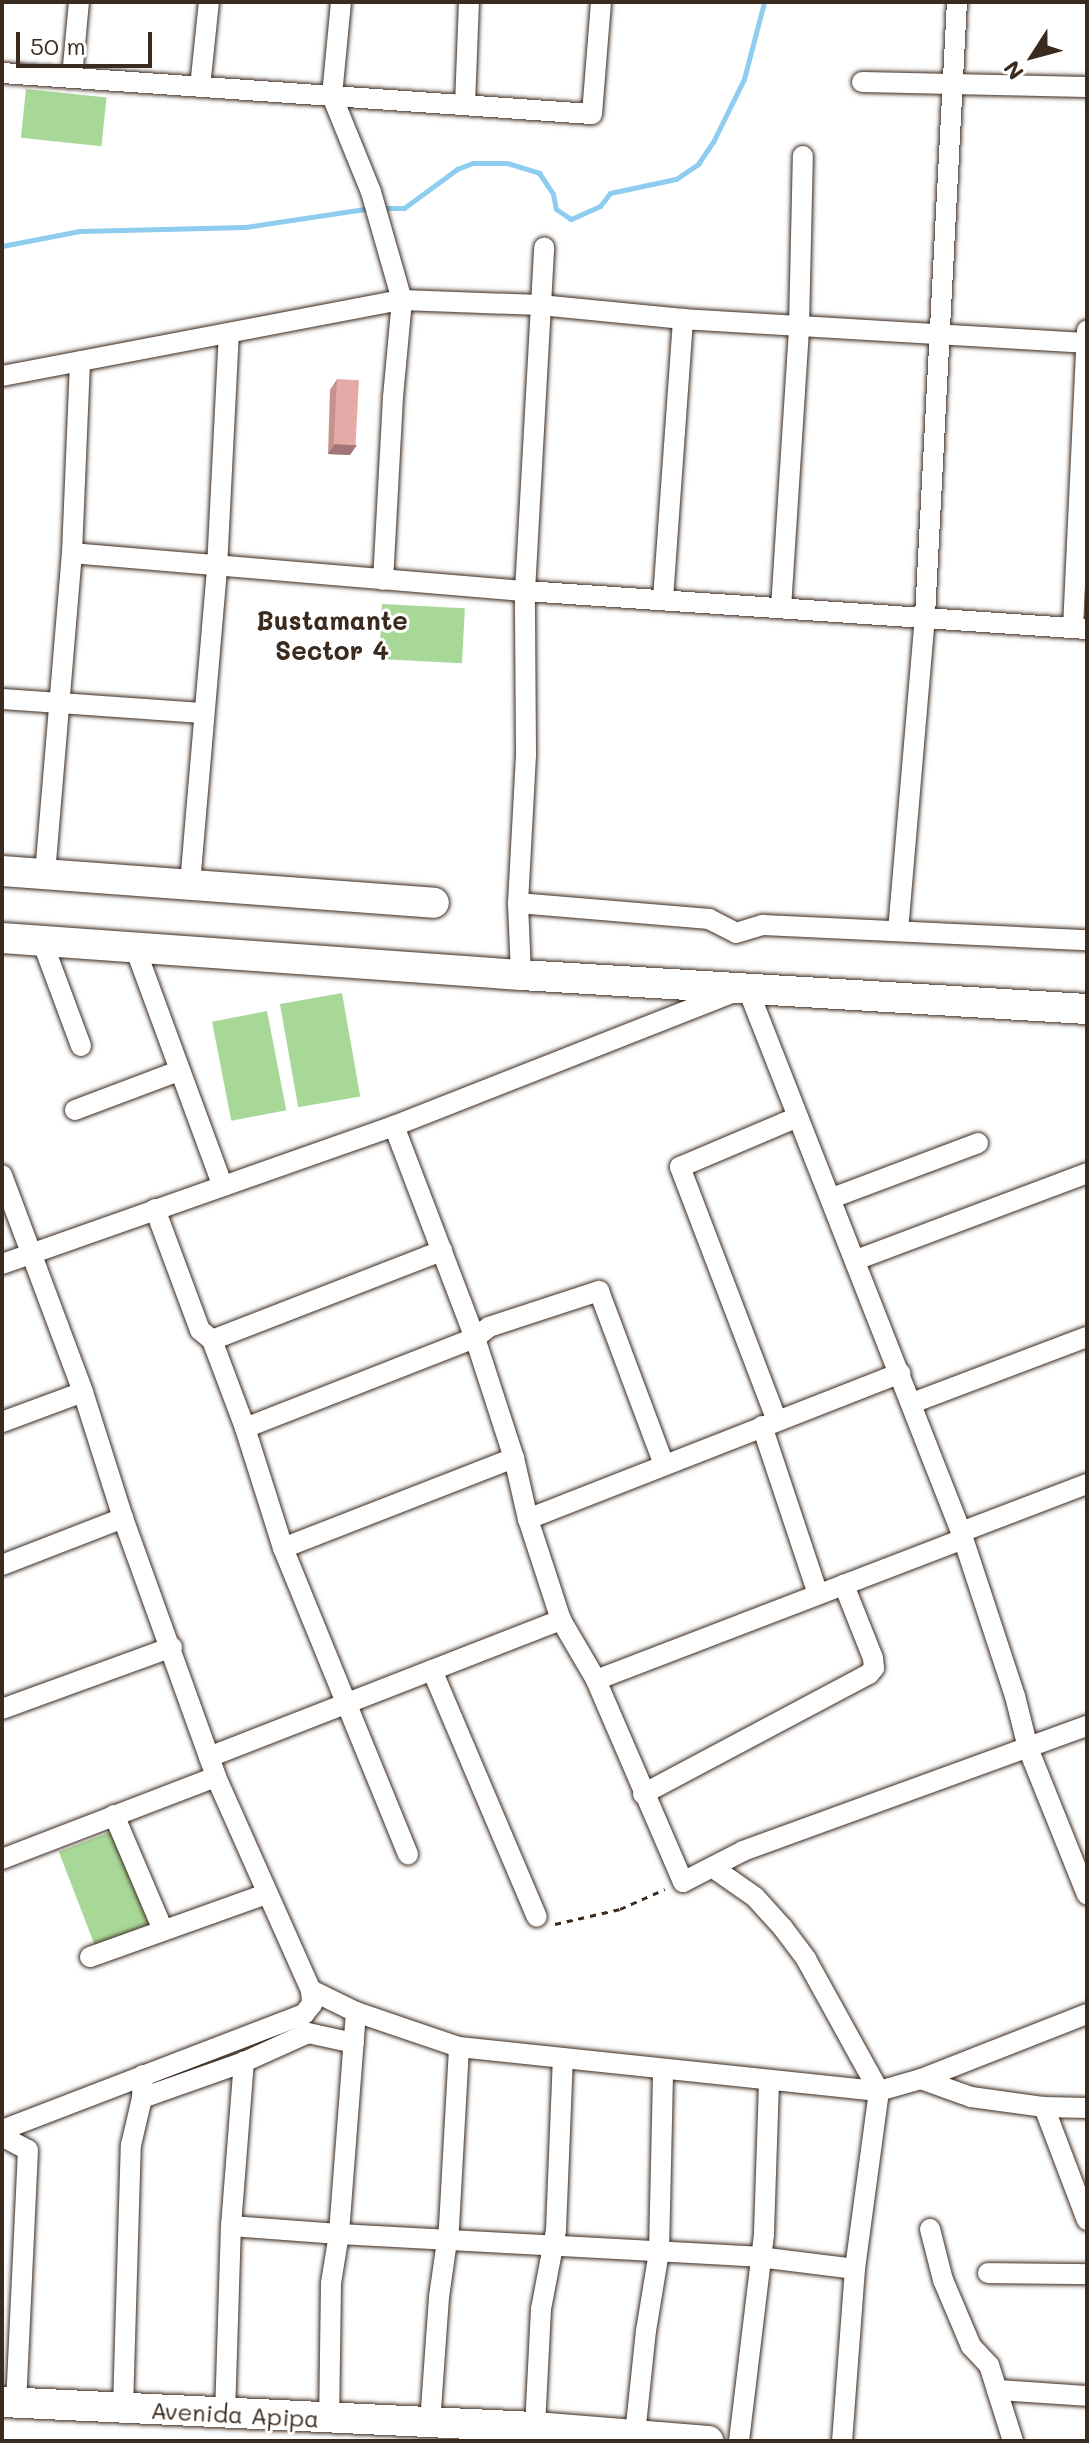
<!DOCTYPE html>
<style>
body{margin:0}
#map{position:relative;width:1089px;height:2443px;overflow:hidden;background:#fff;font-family:Mali,sans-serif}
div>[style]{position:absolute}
.green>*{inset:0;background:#a8d898;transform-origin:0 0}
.stream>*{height:5px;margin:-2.5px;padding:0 2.5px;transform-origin:2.5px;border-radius:2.5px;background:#8ecdef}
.path>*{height:3px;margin-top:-1.5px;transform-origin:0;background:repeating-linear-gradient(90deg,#3b2a1e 0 6px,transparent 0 12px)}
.roads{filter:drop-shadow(0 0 2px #3b2a1e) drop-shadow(0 0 2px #3b2a1e)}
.street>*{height:20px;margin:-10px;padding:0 10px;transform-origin:10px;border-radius:10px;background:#fff}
.secondary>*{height:30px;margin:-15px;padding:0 15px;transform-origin:15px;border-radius:15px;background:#fff}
.wall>*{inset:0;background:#c59290}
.shaded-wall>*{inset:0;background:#a07776}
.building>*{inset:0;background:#e5aaa8;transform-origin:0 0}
span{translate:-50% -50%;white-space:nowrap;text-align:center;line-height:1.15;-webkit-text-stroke:6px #fff;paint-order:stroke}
.street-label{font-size:24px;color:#3b2a1e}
.neighbourhood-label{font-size:26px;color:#3b2a1e;font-weight:700}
.frame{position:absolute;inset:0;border:4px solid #3b2a1e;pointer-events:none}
.north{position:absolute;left:993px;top:16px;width:80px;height:80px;-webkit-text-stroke:6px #fff;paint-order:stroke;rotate:234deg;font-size:22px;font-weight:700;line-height:32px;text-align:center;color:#3b2a1e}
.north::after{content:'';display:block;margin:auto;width:28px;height:36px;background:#3b2a1e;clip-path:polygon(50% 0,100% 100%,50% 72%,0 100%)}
.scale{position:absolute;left:16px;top:32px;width:136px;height:36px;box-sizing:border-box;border:4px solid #3b2a1e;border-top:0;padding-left:10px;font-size:24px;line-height:28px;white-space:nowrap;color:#3b2a1e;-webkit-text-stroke:6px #fff;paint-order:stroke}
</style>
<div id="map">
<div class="green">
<div style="left:26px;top:89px;width:81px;height:49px;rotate:6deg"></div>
<div style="left:382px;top:604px;width:83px;height:55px;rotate:3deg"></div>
<div style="left:342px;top:993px;width:105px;height:63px;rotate:80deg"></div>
<div style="left:267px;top:1011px;width:101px;height:56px;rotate:79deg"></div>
<div style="left:113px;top:1831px;width:100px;height:58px;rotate:69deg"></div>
</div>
<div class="stream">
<div style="left:380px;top:208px;width:24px"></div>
<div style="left:404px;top:208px;width:66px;rotate:-36.3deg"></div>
<div style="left:457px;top:169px;width:17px;rotate:-21deg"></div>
<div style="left:473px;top:163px;width:34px"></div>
<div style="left:507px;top:163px;width:34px;rotate:17deg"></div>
<div style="left:539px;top:173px;width:25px;rotate:56deg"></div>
<div style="left:553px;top:194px;width:15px;rotate:79deg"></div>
<div style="left:556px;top:209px;width:18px;rotate:34deg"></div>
<div style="left:571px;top:219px;width:32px;rotate:-24deg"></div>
<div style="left:600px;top:206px;width:16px;rotate:-52deg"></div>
<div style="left:610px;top:193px;width:67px;rotate:-12deg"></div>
<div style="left:676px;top:179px;width:27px;rotate:-34deg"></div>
<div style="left:698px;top:164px;width:27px;rotate:-56deg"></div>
<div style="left:713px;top:142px;width:70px;rotate:-63.8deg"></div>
<div style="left:744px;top:79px;width:80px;rotate:-75.4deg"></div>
<div style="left:2px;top:246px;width:79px;rotate:-10.9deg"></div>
<div style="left:80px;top:231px;width:165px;rotate:-1.4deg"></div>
<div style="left:245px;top:227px;width:126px;rotate:-8.6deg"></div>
</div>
<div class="path">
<div style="left:555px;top:1924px;width:67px;rotate:-13deg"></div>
<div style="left:620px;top:1909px;width:49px;rotate:-24deg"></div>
</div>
<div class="roads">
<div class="street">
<div style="left:341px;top:2px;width:94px;rotate:95.5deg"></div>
<div style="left:332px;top:96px;width:104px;rotate:67.9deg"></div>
<div style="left:371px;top:192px;width:112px;rotate:74deg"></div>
<div style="left:402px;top:300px;width:97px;rotate:95.3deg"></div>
<div style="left:393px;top:397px;width:183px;rotate:93.1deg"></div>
<div style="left:2px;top:73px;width:591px;rotate:3.98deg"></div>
<div style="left:592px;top:114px;width:112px;rotate:-85.4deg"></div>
<div style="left:72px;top:77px;width:75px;rotate:-84.7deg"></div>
<div style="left:862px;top:82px;width:225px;rotate:1.3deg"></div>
<div style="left:200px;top:87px;width:85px;rotate:-84deg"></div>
<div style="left:465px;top:105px;width:103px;rotate:-87.8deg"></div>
<div style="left:2px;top:376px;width:407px;rotate:-10.8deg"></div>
<div style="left:402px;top:300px;width:138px;rotate:2.1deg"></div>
<div style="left:540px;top:305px;width:144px;rotate:5.6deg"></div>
<div style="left:683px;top:319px;width:405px;rotate:3.4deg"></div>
<div style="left:72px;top:553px;width:455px;rotate:4.8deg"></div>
<div style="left:525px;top:591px;width:563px;rotate:3.87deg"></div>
<div style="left:663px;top:599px;width:281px;rotate:-85.9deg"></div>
<div style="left:781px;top:608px;width:283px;rotate:-86.3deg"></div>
<div style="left:799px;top:326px;width:170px;rotate:-88.7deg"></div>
<div style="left:1073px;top:628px;width:298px;rotate:-87.3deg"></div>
<div style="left:2px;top:699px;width:201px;rotate:4deg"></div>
<div style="left:45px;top:874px;width:322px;rotate:-85.2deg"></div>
<div style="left:72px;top:553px;width:192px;rotate:-87.6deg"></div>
<div style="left:190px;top:884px;width:317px;rotate:-85.1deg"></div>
<div style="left:217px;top:568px;width:235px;rotate:-87.1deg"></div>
<div style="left:518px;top:903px;width:192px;rotate:4.8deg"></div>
<div style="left:709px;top:919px;width:30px;rotate:27deg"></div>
<div style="left:736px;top:933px;width:28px;rotate:-17deg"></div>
<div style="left:763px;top:925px;width:324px;rotate:2.7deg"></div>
<div style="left:898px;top:931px;width:316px;rotate:-85.1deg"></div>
<div style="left:925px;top:616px;width:615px;rotate:-87.02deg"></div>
<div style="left:42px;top:941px;width:112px;rotate:69.6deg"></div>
<div style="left:134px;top:945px;width:255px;rotate:69.8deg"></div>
<div style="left:521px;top:975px;width:72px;rotate:-92.4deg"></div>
<div style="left:518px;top:903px;width:149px;rotate:-86.9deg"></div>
<div style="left:526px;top:754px;width:163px;rotate:-90.4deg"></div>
<div style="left:525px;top:591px;width:344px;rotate:-86.8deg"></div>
<div style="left:75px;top:1110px;width:111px;rotate:-20.6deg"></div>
<div style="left:394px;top:1126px;width:227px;rotate:69.1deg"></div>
<div style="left:475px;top:1338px;width:126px;rotate:72deg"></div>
<div style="left:514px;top:1458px;width:63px;rotate:77.1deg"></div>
<div style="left:528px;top:1519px;width:106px;rotate:71.9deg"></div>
<div style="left:561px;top:1620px;width:69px;rotate:59.7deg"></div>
<div style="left:596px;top:1680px;width:220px;rotate:66.7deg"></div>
<div style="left:683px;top:1882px;width:68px;rotate:-27.3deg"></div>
<div style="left:743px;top:1851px;width:366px;rotate:-20deg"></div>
<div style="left:2px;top:1175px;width:232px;rotate:69.5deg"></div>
<div style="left:83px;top:1392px;width:132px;rotate:72.4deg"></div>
<div style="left:123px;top:1518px;width:275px;rotate:70.2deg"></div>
<div style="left:216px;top:1777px;width:233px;rotate:66deg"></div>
<div style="left:311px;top:1990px;width:50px;rotate:26.1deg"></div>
<div style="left:356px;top:2012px;width:109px;rotate:18.8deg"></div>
<div style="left:459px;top:2047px;width:422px;rotate:6deg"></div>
<div style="left:879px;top:2091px;width:44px;rotate:-15.9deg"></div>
<div style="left:921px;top:2079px;width:53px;rotate:19.8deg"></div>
<div style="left:971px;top:2097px;width:74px;rotate:7.8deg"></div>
<div style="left:1044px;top:2107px;width:43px;rotate:1.3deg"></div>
<div style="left:832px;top:1198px;width:156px;rotate:-20.6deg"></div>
<div style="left:155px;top:1209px;width:129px;rotate:69.6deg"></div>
<div style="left:200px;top:1330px;width:16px;rotate:40deg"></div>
<div style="left:212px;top:1340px;width:94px;rotate:69.4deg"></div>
<div style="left:245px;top:1428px;width:126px;rotate:72.4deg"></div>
<div style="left:283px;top:1548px;width:331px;rotate:67.8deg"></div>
<div style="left:856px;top:1260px;width:247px;rotate:-20.6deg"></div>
<div style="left:2px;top:1264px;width:416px;rotate:-19.4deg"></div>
<div style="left:394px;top:1126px;width:379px;rotate:-21.5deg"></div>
<div style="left:747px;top:987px;width:586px;rotate:68.56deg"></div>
<div style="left:961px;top:1532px;width:173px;rotate:71.8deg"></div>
<div style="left:1015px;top:1696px;width:54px;rotate:76deg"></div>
<div style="left:1028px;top:1748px;width:158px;rotate:68.1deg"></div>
<div style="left:212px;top:1340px;width:247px;rotate:-21.2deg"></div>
<div style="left:912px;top:1403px;width:187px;rotate:-20.7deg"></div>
<div style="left:777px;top:1421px;width:272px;rotate:-110.9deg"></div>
<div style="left:680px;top:1167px;width:128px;rotate:-23deg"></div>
<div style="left:2px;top:1422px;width:86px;rotate:-20.3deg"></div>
<div style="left:762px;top:1426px;width:177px;rotate:71.6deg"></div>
<div style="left:245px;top:1428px;width:247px;rotate:-21.4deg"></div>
<div style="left:475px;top:1338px;width:18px;rotate:-38deg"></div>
<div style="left:489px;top:1327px;width:116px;rotate:-18.1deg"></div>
<div style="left:599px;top:1291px;width:186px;rotate:69.5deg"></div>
<div style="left:528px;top:1519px;width:400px;rotate:-21.4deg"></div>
<div style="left:961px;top:1532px;width:135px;rotate:-20.9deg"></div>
<div style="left:283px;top:1548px;width:248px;rotate:-21.3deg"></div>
<div style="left:2px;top:1565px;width:130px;rotate:-21.2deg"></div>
<div style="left:432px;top:1670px;width:268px;rotate:67deg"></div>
<div style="left:596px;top:1680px;width:393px;rotate:-21deg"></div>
<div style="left:2px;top:1709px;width:181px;rotate:-20deg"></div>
<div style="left:209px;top:1757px;width:378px;rotate:-21.3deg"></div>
<div style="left:643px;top:1794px;width:256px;rotate:-28deg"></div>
<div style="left:869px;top:1674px;width:8px;rotate:-50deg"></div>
<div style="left:874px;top:1668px;width:10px;rotate:-96deg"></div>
<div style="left:873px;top:1658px;width:79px;rotate:-111.7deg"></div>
<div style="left:114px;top:1815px;width:125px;rotate:66.9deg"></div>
<div style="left:2px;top:1859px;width:229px;rotate:-21deg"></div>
<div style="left:712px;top:1867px;width:52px;rotate:34.9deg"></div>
<div style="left:755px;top:1897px;width:42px;rotate:47.9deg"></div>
<div style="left:783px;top:1928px;width:39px;rotate:53deg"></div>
<div style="left:806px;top:1959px;width:151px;rotate:61.1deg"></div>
<div style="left:879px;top:2091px;width:180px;rotate:97.7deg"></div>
<div style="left:855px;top:2269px;width:172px;rotate:94.3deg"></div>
<div style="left:90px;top:1957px;width:187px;rotate:-19.7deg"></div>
<div style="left:356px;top:2012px;width:223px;rotate:94.4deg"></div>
<div style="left:339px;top:2234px;width:421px;rotate:3.1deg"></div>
<div style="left:759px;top:2257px;width:97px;rotate:7.1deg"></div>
<div style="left:921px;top:2079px;width:178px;rotate:-21.4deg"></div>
<div style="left:142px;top:2098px;width:108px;rotate:-19.4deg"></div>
<div style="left:244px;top:2062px;width:70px;rotate:-24.4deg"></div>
<div style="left:308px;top:2033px;width:47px;rotate:12.3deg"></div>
<div style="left:1044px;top:2107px;width:121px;rotate:69.2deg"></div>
<div style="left:2px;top:2130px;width:324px;rotate:-21deg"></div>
<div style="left:304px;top:2014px;width:13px;rotate:-51deg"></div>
<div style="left:312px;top:2004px;width:14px;rotate:-94deg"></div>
<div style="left:2px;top:2131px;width:11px;rotate:52deg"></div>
<div style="left:9px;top:2140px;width:21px;rotate:28deg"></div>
<div style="left:28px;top:2150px;width:253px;rotate:92.7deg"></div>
<div style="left:231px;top:2226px;width:108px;rotate:4.2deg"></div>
<div style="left:339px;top:2234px;width:50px;rotate:99.3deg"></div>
<div style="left:331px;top:2283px;width:136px;rotate:90.8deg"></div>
<div style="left:930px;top:2229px;width:53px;rotate:75.7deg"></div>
<div style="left:943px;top:2280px;width:72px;rotate:67deg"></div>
<div style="left:971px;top:2346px;width:26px;rotate:47deg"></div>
<div style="left:989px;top:2365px;width:80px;rotate:72.5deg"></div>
<div style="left:988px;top:2273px;width:99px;rotate:0.6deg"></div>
<div style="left:997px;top:2390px;width:90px;rotate:3.8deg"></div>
<div style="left:123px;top:2408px;width:263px;rotate:-88.3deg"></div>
<div style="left:131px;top:2145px;width:48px;rotate:-76.8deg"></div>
<div style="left:142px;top:2098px;width:23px;rotate:-88deg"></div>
<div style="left:225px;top:2415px;width:189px;rotate:-88.2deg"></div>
<div style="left:231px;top:2226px;width:165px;rotate:-85.5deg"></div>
<div style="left:430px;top:2423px;width:126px;rotate:-85.9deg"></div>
<div style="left:439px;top:2297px;width:71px;rotate:-81.9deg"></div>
<div style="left:449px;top:2227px;width:180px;rotate:-86.8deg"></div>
<div style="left:535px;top:2427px;width:118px;rotate:-87.1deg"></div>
<div style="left:541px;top:2309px;width:80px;rotate:-79.2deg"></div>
<div style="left:556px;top:2230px;width:172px;rotate:-87.7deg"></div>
<div style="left:635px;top:2435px;width:105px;rotate:-84deg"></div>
<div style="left:646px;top:2331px;width:80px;rotate:-80.7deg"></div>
<div style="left:659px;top:2252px;width:182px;rotate:-88.7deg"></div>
<div style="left:739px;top:2441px;width:209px;rotate:-83.1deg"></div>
<div style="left:764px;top:2233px;width:152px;rotate:-88.1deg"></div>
</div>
<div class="secondary">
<div style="left:2px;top:871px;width:433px;rotate:4.2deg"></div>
<div style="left:2px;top:938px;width:520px;rotate:4.08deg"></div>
<div style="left:521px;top:975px;width:567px;rotate:3.44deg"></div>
<div style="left:2px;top:2402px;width:534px;rotate:2.69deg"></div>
<div style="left:535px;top:2427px;width:174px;rotate:4.6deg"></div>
</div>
</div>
<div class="wall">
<div style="clip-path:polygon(337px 379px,350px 455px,328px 454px,330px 390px)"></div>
</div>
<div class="shaded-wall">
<div style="clip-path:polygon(335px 444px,357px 445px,350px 455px,328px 454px)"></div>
</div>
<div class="building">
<div style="left:337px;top:379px;width:22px;height:65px;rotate:3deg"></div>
</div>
<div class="street-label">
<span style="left:235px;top:2414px;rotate:3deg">Avenida Apipa</span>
</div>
<div class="neighbourhood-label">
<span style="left:332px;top:636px">Bustamante<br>Sector 4</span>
</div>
<div class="frame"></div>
<div class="north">N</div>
<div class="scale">50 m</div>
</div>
